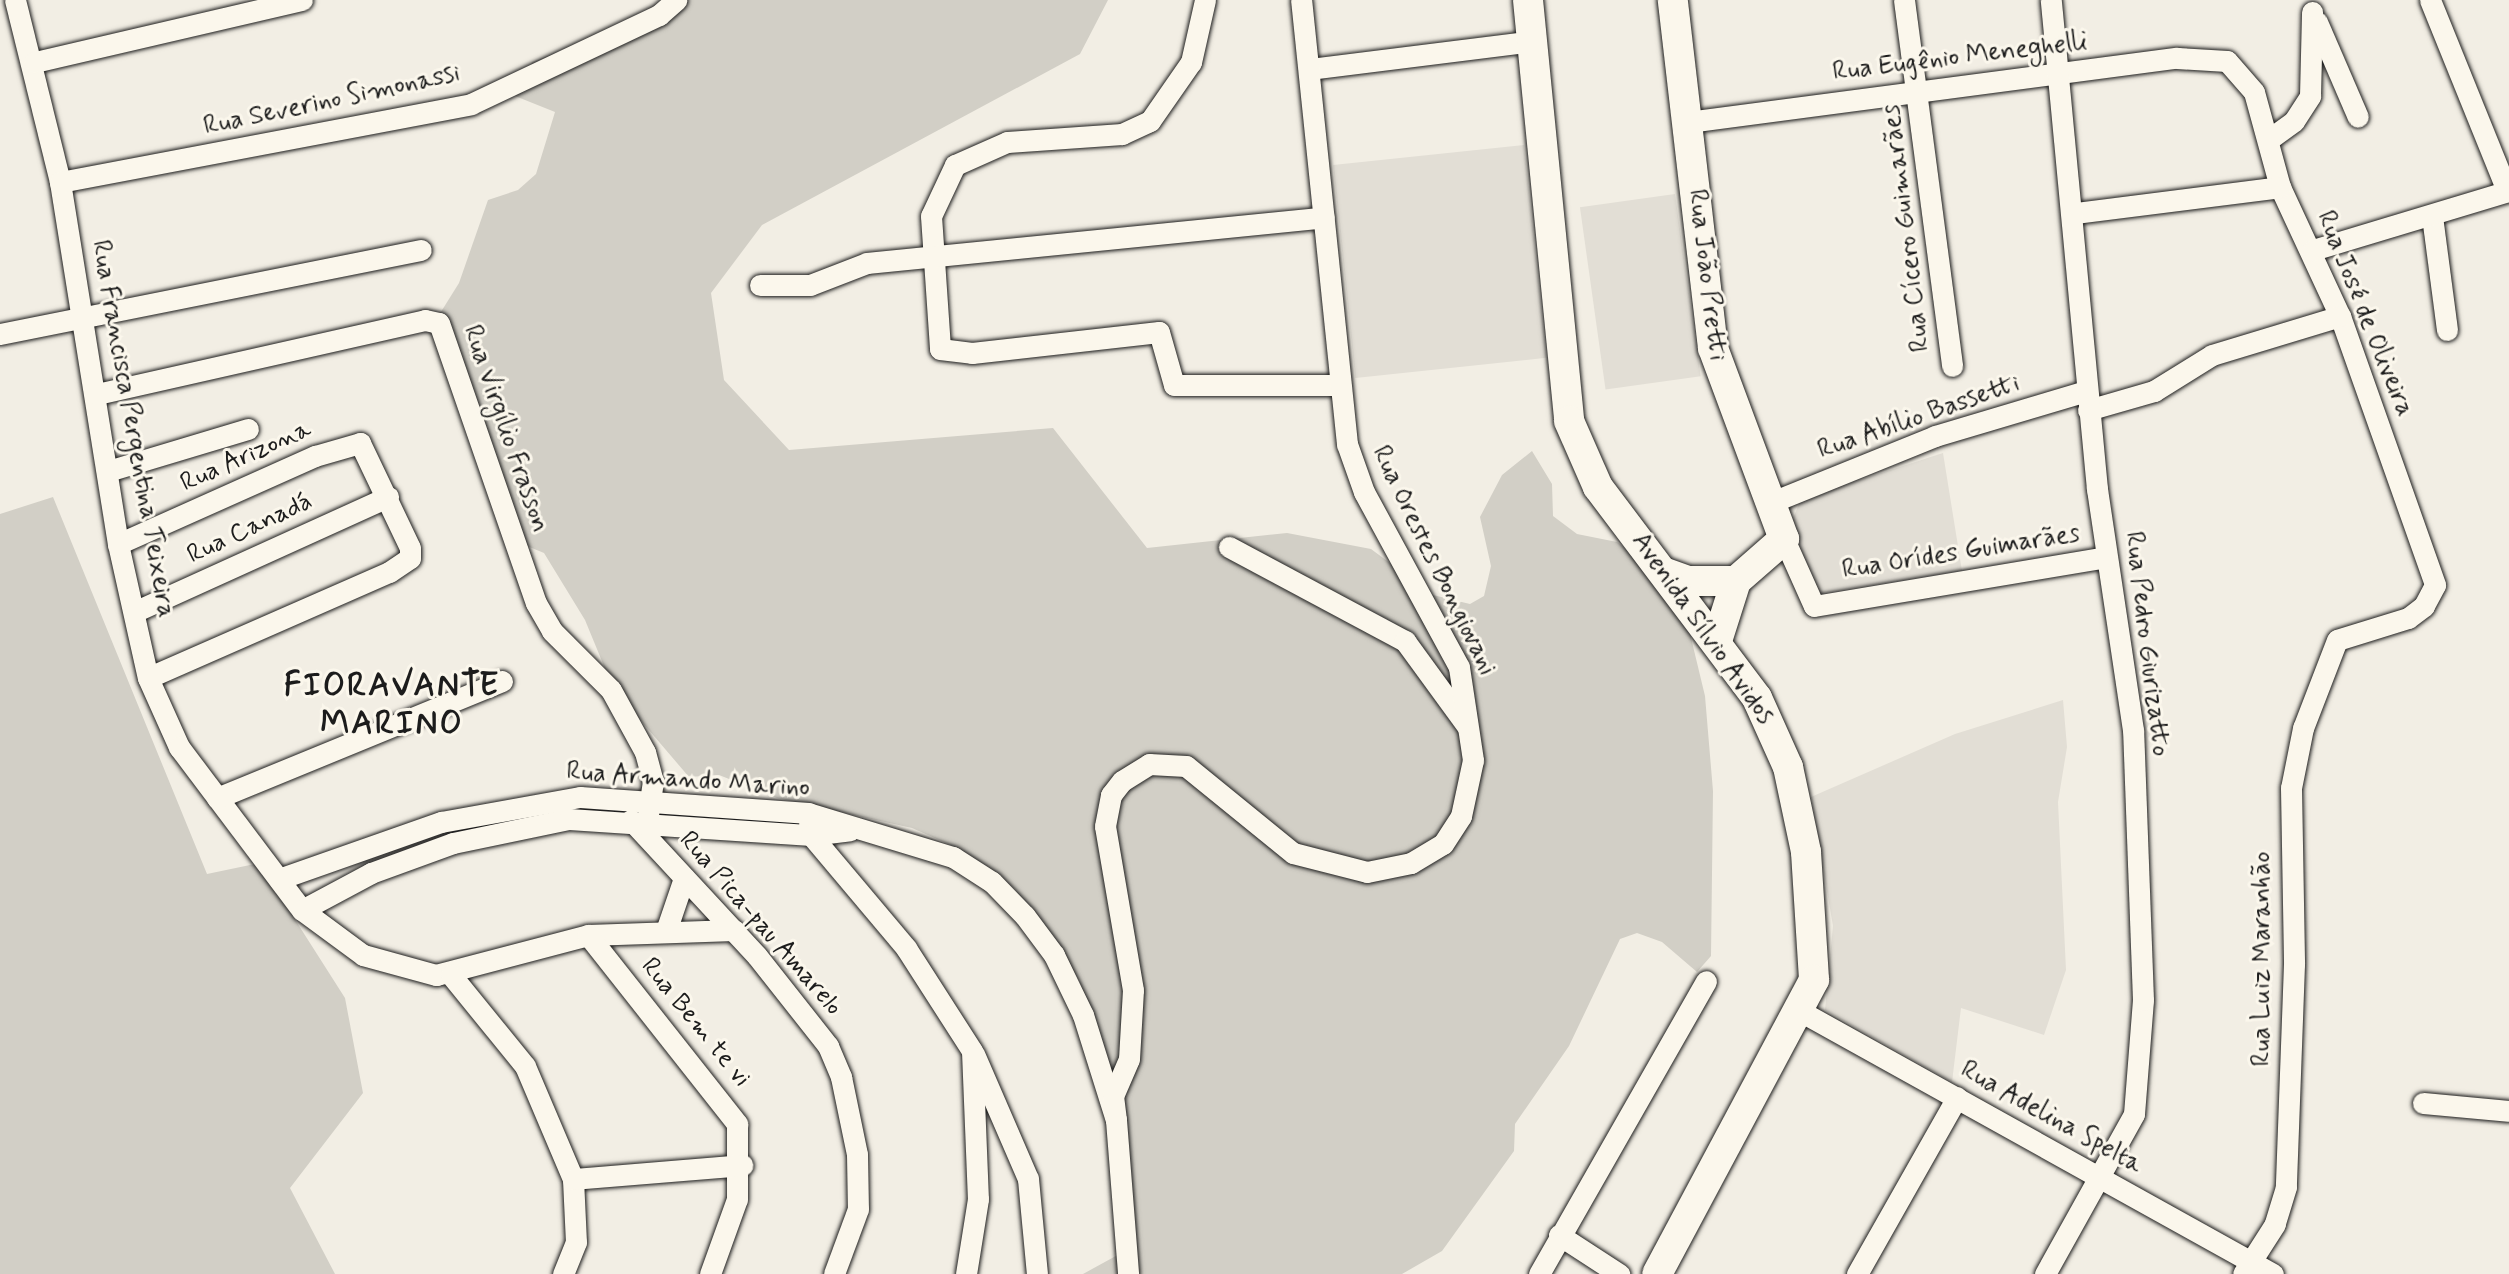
<!DOCTYPE html>
<meta charset="utf-8">
<style>
body{margin:0}
#map{position:relative;width:2509px;height:1274px;overflow:hidden;background:#f2eee4;font-family:Mynerve,sans-serif}
div>[style]{position:absolute}
.built>*{inset:0;background:#e2ded5;transform-origin:0 0}
.green>*{inset:0;background:#d2cfc6}
.roads{filter:drop-shadow(0 0 2px #1c1c1c) drop-shadow(0 0 2px #1c1c1c)}
.minor>*{height:21px;margin:-10.5px;padding:0 10.5px;transform-origin:10.5px;border-radius:10.5px;background:#fbf7ec}
.secondary>*{height:30px;margin:-15px;padding:0 15px;transform-origin:15px;border-radius:15px;background:#fbf7ec}
span{translate:-50% -50%;white-space:nowrap;text-align:center;line-height:1.15;-webkit-text-stroke:6px #fbf7ec;paint-order:stroke}
.street-label{font-size:26px;color:#1c1c1c}
.district-label{font-size:33px;color:#1c1c1c;font-weight:700;letter-spacing:2px}
</style>
<div id="map">
<div class="built">
<div style="left:1524px;top:145px;width:214px;height:192px;rotate:84deg"></div>
<div style="left:1675px;top:194px;width:184px;height:96px;rotate:82deg"></div>
<div style="clip-path:polygon(1943px 453px,1962px 571px,1815px 594px,1792px 521px,1801px 499px)"></div>
<div style="clip-path:polygon(2063px 700px,2067px 747px,2058px 802px,2066px 970px,2044px 1035px,1961px 1008px,1952px 1082px,1825px 1010px,1833px 926px,1811px 797px,1955px 734px)"></div>
</div>
<div class="green">
<div style="clip-path:polygon(668px 0,1108px 0,1080px 54px,762px 225px,711px 293px,724px 380px,789px 450px,1053px 428px,1147px 548px,1287px 533px,1371px 549px,1433px 595px,1470px 604px,1484px 596px,1491px 566px,1480px 517px,1502px 475px,1532px 451px,1552px 484px,1553px 516px,1577px 534px,1617px 542px,1666px 580px,1686px 617px,1705px 696px,1713px 791px,1711px 956px,1697px 972px,1662px 942px,1637px 933px,1620px 939px,1569px 1046px,1515px 1124px,1514px 1151px,1442px 1251px,1402px 1274px,1083px 1274px,1134px 1246px,1096px 1026px,1079px 980px,1015px 889px,962px 850px,912px 828px,777px 798px,719px 775px,689px 777px,613px 688px,585px 620px,544px 553px,527px 546px,434px 323px,459px 283px,488px 200px,518px 190px,536px 174px,555px 112px,515px 96px,532px 62px,643px 20px)"></div>
<div style="clip-path:polygon(53px 497px,207px 874px,259px 863px,345px 998px,363px 1093px,290px 1188px,335px 1274px,0 1274px,0 514px)"></div>
</div>
<div class="roads">
<div class="minor">
<div style="left:15px;top:0;width:187px;rotate:76.1deg"></div>
<div style="left:60px;top:182px;width:367px;rotate:80.9deg"></div>
<div style="left:118px;top:544px;width:137px;rotate:77.4deg"></div>
<div style="left:148px;top:678px;width:76px;rotate:65.8deg"></div>
<div style="left:179px;top:747px;width:204px;rotate:53deg"></div>
<div style="left:302px;top:910px;width:76px;rotate:36.4deg"></div>
<div style="left:363px;top:955px;width:76px;rotate:15.3deg"></div>
<div style="left:436px;top:975px;width:157px;rotate:-14.7deg"></div>
<div style="left:588px;top:935px;width:146px;rotate:-2deg"></div>
<div style="left:1205px;top:0;width:64px;rotate:102.7deg"></div>
<div style="left:1191px;top:62px;width:72px;rotate:124.8deg"></div>
<div style="left:1150px;top:121px;width:31px;rotate:155deg"></div>
<div style="left:1122px;top:134px;width:115px;rotate:176deg"></div>
<div style="left:1007px;top:142px;width:57px;rotate:156.1deg"></div>
<div style="left:955px;top:165px;width:56px;rotate:115.2deg"></div>
<div style="left:931px;top:216px;width:133px;rotate:86.1deg"></div>
<div style="left:940px;top:349px;width:32px;rotate:7deg"></div>
<div style="left:972px;top:353px;width:188px;rotate:-6.4deg"></div>
<div style="left:1159px;top:332px;width:55px;rotate:74.2deg"></div>
<div style="left:1174px;top:385px;width:166px"></div>
<div style="left:1904px;top:0;width:369px;rotate:82.5deg"></div>
<div style="left:2430px;top:0;width:206px;rotate:68deg"></div>
<div style="left:2317px;top:22px;width:103px;rotate:66.7deg"></div>
<div style="left:35px;top:62px;width:274px;rotate:-13.1deg"></div>
<div style="left:1309px;top:69px;width:227px;rotate:-7.1deg"></div>
<div style="left:1688px;top:122px;width:493px;rotate:-7.5deg"></div>
<div style="left:2177px;top:58px;width:50px;rotate:3.4deg"></div>
<div style="left:2227px;top:61px;width:41px;rotate:48.9deg"></div>
<div style="left:2254px;top:92px;width:98px;rotate:74.7deg"></div>
<div style="left:2280px;top:187px;width:142px;rotate:65.1deg"></div>
<div style="left:2340px;top:316px;width:285px;rotate:70.5deg"></div>
<div style="left:2435px;top:585px;width:24px;rotate:118deg"></div>
<div style="left:2424px;top:606px;width:20px;rotate:143deg"></div>
<div style="left:2408px;top:618px;width:74px;rotate:162.8deg"></div>
<div style="left:2337px;top:640px;width:94px;rotate:111.1deg"></div>
<div style="left:2303px;top:728px;width:61px;rotate:101.3deg"></div>
<div style="left:2291px;top:788px;width:176px;rotate:89deg"></div>
<div style="left:2294px;top:964px;width:223px;rotate:92.1deg"></div>
<div style="left:2286px;top:1187px;width:39px;rotate:107deg"></div>
<div style="left:2275px;top:1224px;width:59px;rotate:122.6deg"></div>
<div style="left:2268px;top:140px;width:32px;rotate:-36deg"></div>
<div style="left:2294px;top:121px;width:30px;rotate:-57deg"></div>
<div style="left:2310px;top:96px;width:84px;rotate:-88.6deg"></div>
<div style="left:60px;top:182px;width:418px;rotate:-10.7deg"></div>
<div style="left:471px;top:104px;width:208px;rotate:-25.3deg"></div>
<div style="left:659px;top:15px;width:23px;rotate:-41deg"></div>
<div style="left:2075px;top:213px;width:207px;rotate:-7.2deg"></div>
<div style="left:2432px;top:216px;width:115px;rotate:82.5deg"></div>
<div style="left:2313px;top:250px;width:205px;rotate:-16.8deg"></div>
<div style="left:760px;top:285px;width:50px"></div>
<div style="left:810px;top:285px;width:61px;rotate:-21.1deg"></div>
<div style="left:867px;top:263px;width:459px;rotate:-5.7deg"></div>
<div style="left:0;top:334px;width:429px;rotate:-11.3deg"></div>
<div style="left:97px;top:394px;width:336px;rotate:-12.7deg"></div>
<div style="left:425px;top:320px;width:14px;rotate:12deg"></div>
<div style="left:439px;top:323px;width:296px;rotate:70.9deg"></div>
<div style="left:536px;top:603px;width:32px;rotate:60deg"></div>
<div style="left:552px;top:631px;width:83px;rotate:45deg"></div>
<div style="left:611px;top:690px;width:71px;rotate:61.3deg"></div>
<div style="left:645px;top:752px;width:30px;rotate:75deg"></div>
<div style="left:653px;top:781px;width:40px;rotate:98.5deg"></div>
<div style="left:2088px;top:410px;width:69px;rotate:-16.1deg"></div>
<div style="left:2154px;top:391px;width:68px;rotate:-31.8deg"></div>
<div style="left:2212px;top:355px;width:134px;rotate:-16.9deg"></div>
<div style="left:108px;top:471px;width:146px;rotate:-16.7deg"></div>
<div style="left:1772px;top:502px;width:176px;rotate:-22deg"></div>
<div style="left:1935px;top:436px;width:158px;rotate:-16.6deg"></div>
<div style="left:1784px;top:539px;width:73px;rotate:65.9deg"></div>
<div style="left:1814px;top:606px;width:296px;rotate:-9.5deg"></div>
<div style="left:118px;top:544px;width:216px;rotate:-24.1deg"></div>
<div style="left:315px;top:456px;width:47px;rotate:-16.1deg"></div>
<div style="left:360px;top:443px;width:116px;rotate:64.5deg"></div>
<div style="left:410px;top:548px;width:10px;rotate:90deg"></div>
<div style="left:410px;top:558px;width:25px;rotate:146deg"></div>
<div style="left:389px;top:572px;width:263px;rotate:156.3deg"></div>
<div style="left:1229px;top:547px;width:200px;rotate:28.1deg"></div>
<div style="left:1405px;top:641px;width:105px;rotate:53.9deg"></div>
<div style="left:134px;top:612px;width:279px;rotate:-24.4deg"></div>
<div style="left:217px;top:798px;width:308px;rotate:-22.3deg"></div>
<div style="left:631px;top:820px;width:185px;rotate:47.2deg"></div>
<div style="left:757px;top:956px;width:115px;rotate:51.7deg"></div>
<div style="left:828px;top:1046px;width:34px;rotate:67deg"></div>
<div style="left:841px;top:1077px;width:79px;rotate:78.3deg"></div>
<div style="left:857px;top:1154px;width:55px;rotate:89deg"></div>
<div style="left:858px;top:1209px;width:69px;rotate:110.3deg"></div>
<div style="left:809px;top:824px;width:11px;rotate:80deg"></div>
<div style="left:811px;top:835px;width:148px;rotate:49.9deg"></div>
<div style="left:906px;top:948px;width:122px;rotate:57.3deg"></div>
<div style="left:972px;top:1051px;width:148px;rotate:87.7deg"></div>
<div style="left:978px;top:1199px;width:76px;rotate:99.1deg"></div>
<div style="left:279px;top:879px;width:172px;rotate:-19.4deg"></div>
<div style="left:441px;top:822px;width:141px;rotate:-10.2deg"></div>
<div style="left:580px;top:797px;width:229px;rotate:4deg"></div>
<div style="left:808px;top:813px;width:152px;rotate:16.9deg"></div>
<div style="left:953px;top:857px;width:46px;rotate:32.7deg"></div>
<div style="left:992px;top:882px;width:47px;rotate:45.9deg"></div>
<div style="left:1025px;top:916px;width:49px;rotate:53.4deg"></div>
<div style="left:1054px;top:955px;width:67px;rotate:64.2deg"></div>
<div style="left:1083px;top:1015px;width:110px;rotate:72.6deg"></div>
<div style="left:1116px;top:1120px;width:154px;rotate:85.5deg"></div>
<div style="left:302px;top:910px;width:78px;rotate:-28.2deg"></div>
<div style="left:371px;top:873px;width:87px;rotate:-20.1deg"></div>
<div style="left:453px;top:843px;width:118px;rotate:-11.7deg"></div>
<div style="left:569px;top:819px;width:243px;rotate:3.8deg"></div>
<div style="left:811px;top:835px;width:39px;rotate:-7deg"></div>
<div style="left:667px;top:928px;width:53px;rotate:-71.2deg"></div>
<div style="left:588px;top:935px;width:241px;rotate:51.7deg"></div>
<div style="left:737px;top:1124px;width:75px;rotate:90deg"></div>
<div style="left:737px;top:1199px;width:80px;rotate:109.8deg"></div>
<div style="left:451px;top:975px;width:117px;rotate:50.9deg"></div>
<div style="left:525px;top:1066px;width:123px;rotate:67deg"></div>
<div style="left:573px;top:1179px;width:63px;rotate:87.3deg"></div>
<div style="left:576px;top:1242px;width:35px;rotate:112deg"></div>
<div style="left:1800px;top:1011px;width:541px;rotate:29.08deg"></div>
<div style="left:974px;top:1054px;width:136px;rotate:66.6deg"></div>
<div style="left:1028px;top:1179px;width:95px;rotate:84.6deg"></div>
<div style="left:2423px;top:1103px;width:86px;rotate:5.3deg"></div>
<div style="left:1116px;top:1120px;width:24px;rotate:-97deg"></div>
<div style="left:1113px;top:1096px;width:40px;rotate:-66.6deg"></div>
<div style="left:1129px;top:1059px;width:69px;rotate:-86.7deg"></div>
<div style="left:1133px;top:990px;width:166px;rotate:-99.7deg"></div>
<div style="left:1105px;top:826px;width:32px;rotate:-79deg"></div>
<div style="left:1111px;top:795px;width:18px;rotate:-52deg"></div>
<div style="left:1122px;top:781px;width:32px;rotate:-32deg"></div>
<div style="left:1149px;top:764px;width:37px;rotate:3deg"></div>
<div style="left:1186px;top:766px;width:138px;rotate:39.1deg"></div>
<div style="left:1293px;top:853px;width:76px;rotate:14.4deg"></div>
<div style="left:1367px;top:872px;width:45px;rotate:-11.6deg"></div>
<div style="left:1411px;top:863px;width:37px;rotate:-31deg"></div>
<div style="left:1443px;top:844px;width:33px;rotate:-57deg"></div>
<div style="left:1461px;top:816px;width:57px;rotate:-77.9deg"></div>
<div style="left:1473px;top:760px;width:94px;rotate:-98.6deg"></div>
<div style="left:1459px;top:667px;width:199px;rotate:-118.5deg"></div>
<div style="left:1364px;top:492px;width:51px;rotate:-109.5deg"></div>
<div style="left:1347px;top:444px;width:446px;rotate:-95.9deg"></div>
<div style="left:573px;top:1179px;width:170px;rotate:-4.7deg"></div>
<div style="left:1559px;top:1235px;width:72px;rotate:33deg"></div>
<div style="left:1539px;top:1274px;width:337px;rotate:-60.3deg"></div>
<div style="left:1857px;top:1274px;width:203px;rotate:-60.5deg"></div>
<div style="left:2045px;top:1274px;width:183px;rotate:-60.9deg"></div>
<div style="left:2134px;top:1114px;width:114px;rotate:-85.5deg"></div>
<div style="left:2143px;top:1000px;width:270px;rotate:-92.1deg"></div>
<div style="left:2133px;top:730px;width:244px;rotate:-98.5deg"></div>
<div style="left:2097px;top:489px;width:491px;rotate:-95.4deg"></div>
</div>
<div class="secondary">
<div style="left:1528px;top:0;width:423px;rotate:84.4deg"></div>
<div style="left:1569px;top:421px;width:72px;rotate:66.3deg"></div>
<div style="left:1598px;top:487px;width:264px;rotate:53deg"></div>
<div style="left:1757px;top:698px;width:76px;rotate:65.8deg"></div>
<div style="left:1788px;top:767px;width:87px;rotate:78deg"></div>
<div style="left:1806px;top:852px;width:128px;rotate:86.4deg"></div>
<div style="left:1814px;top:980px;width:333px;rotate:118.1deg"></div>
<div style="left:1666px;top:573px;width:23px;rotate:20deg"></div>
<div style="left:1688px;top:581px;width:48px"></div>
<div style="left:1736px;top:581px;width:64px;rotate:-41.2deg"></div>
<div style="left:1784px;top:539px;width:204px;rotate:-110.4deg"></div>
<div style="left:1713px;top:348px;width:350px;rotate:-96.6deg"></div>
<div style="left:1717px;top:641px;width:63px;rotate:-72.4deg"></div>
</div>
</div>
<div class="street-label">
<span style="left:1960px;top:58px;rotate:-7deg">Rua Eugênio Meneghelli</span>
<span style="left:332px;top:101px;rotate:-12deg">Rua Severino Simonassi</span>
<span style="left:1907px;top:228px;rotate:-97deg">Rua Cícero Guimarães</span>
<span style="left:1706px;top:275px;rotate:83deg">Rua João Pretti</span>
<span style="left:2364px;top:314px;rotate:68deg">Rua José de Oliveira</span>
<span style="left:1919px;top:418px;rotate:-19deg">Rua Abílio Bassetti</span>
<span style="left:132px;top:429px;rotate:80deg">Rua Francisca Pergentina Teixeira</span>
<span style="left:505px;top:429px;rotate:71deg">Rua Virgílio Frasson</span>
<span style="left:246px;top:457px;rotate:-24deg">Rua Arizona</span>
<span style="left:250px;top:529px;rotate:-25deg">Rua Canadá</span>
<span style="left:1961px;top:553px;rotate:-9deg">Rua Orídes Guimarães</span>
<span style="left:1433px;top:561px;rotate:64deg">Rua Orestes Bongiovani</span>
<span style="left:1702px;top:629px;rotate:55deg">Avenida Sílvio Avidos</span>
<span style="left:2146px;top:644px;rotate:83deg">Rua Pedro Giurizatto</span>
<span style="left:688px;top:781px;rotate:4deg">Rua Armando Marino</span>
<span style="left:760px;top:924px;rotate:49deg">Rua Pica-pau Amarelo</span>
<span style="left:2263px;top:959px;rotate:-90deg">Rua Luiz Maranhão</span>
<span style="left:695px;top:1023px;rotate:51deg">Rua Bem te vi</span>
<span style="left:2051px;top:1118px;rotate:29deg">Rua Adelina Spelta</span>
</div>
<div class="district-label">
<span style="left:392px;top:706px">FIORAVANTE<br>MARINO</span>
</div>
</div>
